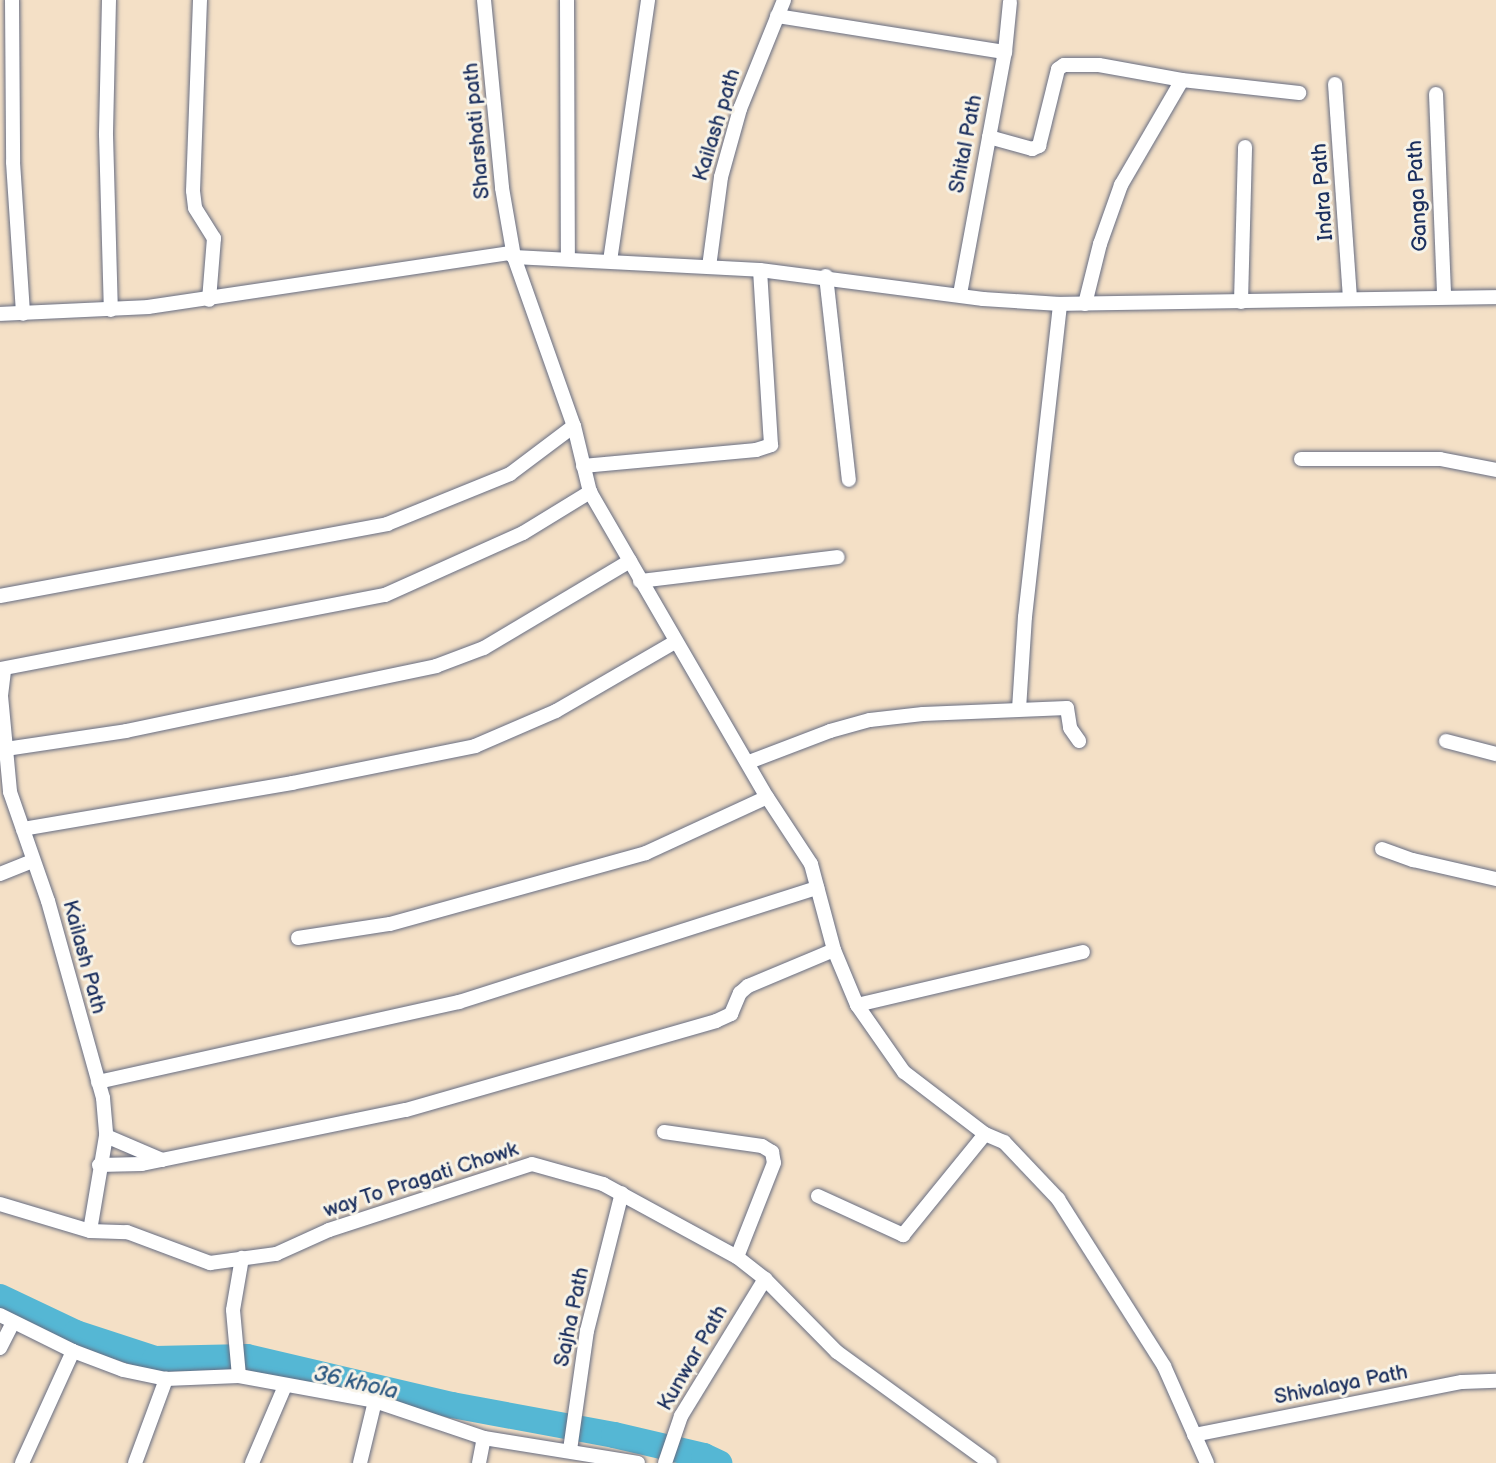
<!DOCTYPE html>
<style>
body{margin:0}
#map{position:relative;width:1496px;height:1463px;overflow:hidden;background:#f4e0c6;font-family:"Balsamiq Sans",sans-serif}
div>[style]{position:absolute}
.river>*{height:26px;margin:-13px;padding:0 13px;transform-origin:13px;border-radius:13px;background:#55b7d4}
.roads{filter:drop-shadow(0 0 2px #676d82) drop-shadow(0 0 2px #676d82)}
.minor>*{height:14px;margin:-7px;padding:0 7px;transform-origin:7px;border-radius:7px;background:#fff}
span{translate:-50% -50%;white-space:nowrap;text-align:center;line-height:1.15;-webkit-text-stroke:6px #f7f3e8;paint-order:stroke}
.street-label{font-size:21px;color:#1b2f5e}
.water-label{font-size:22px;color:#2c5881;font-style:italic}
</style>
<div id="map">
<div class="river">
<div style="left:0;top:1297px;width:84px;rotate:25.3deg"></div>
<div style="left:76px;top:1333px;width:83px;rotate:18.2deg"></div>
<div style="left:155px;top:1359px;width:92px;rotate:-1.2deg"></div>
<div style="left:247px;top:1357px;width:211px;rotate:13.2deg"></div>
<div style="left:452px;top:1405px;width:165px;rotate:10.5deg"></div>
<div style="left:614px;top:1435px;width:92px;rotate:13.1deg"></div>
<div style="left:704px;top:1456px;width:17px;rotate:25deg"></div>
</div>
<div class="roads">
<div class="minor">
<div style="left:12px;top:0;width:162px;rotate:89.6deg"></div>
<div style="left:13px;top:162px;width:152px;rotate:86.2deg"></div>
<div style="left:109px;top:0;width:135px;rotate:91.3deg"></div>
<div style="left:106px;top:135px;width:175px;rotate:88.4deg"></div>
<div style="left:200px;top:0;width:191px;rotate:92.1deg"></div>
<div style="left:193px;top:191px;width:17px;rotate:83deg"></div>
<div style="left:195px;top:208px;width:36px;rotate:58deg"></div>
<div style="left:214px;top:238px;width:62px;rotate:94.6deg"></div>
<div style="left:484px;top:0;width:189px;rotate:84.5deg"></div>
<div style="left:502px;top:188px;width:70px;rotate:80.1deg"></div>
<div style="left:514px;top:257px;width:179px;rotate:70.5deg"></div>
<div style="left:574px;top:426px;width:68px;rotate:76.4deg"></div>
<div style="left:590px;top:492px;width:353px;rotate:59.9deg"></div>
<div style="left:767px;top:797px;width:80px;rotate:56.7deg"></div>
<div style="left:811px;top:864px;width:89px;rotate:75deg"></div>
<div style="left:834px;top:950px;width:60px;rotate:67.3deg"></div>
<div style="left:857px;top:1005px;width:82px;rotate:55deg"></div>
<div style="left:904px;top:1072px;width:102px;rotate:37.4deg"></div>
<div style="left:985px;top:1134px;width:21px;rotate:23deg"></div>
<div style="left:1004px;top:1142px;width:79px;rotate:46.5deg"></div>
<div style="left:1058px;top:1199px;width:198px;rotate:57.6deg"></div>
<div style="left:1164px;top:1366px;width:106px;rotate:66.1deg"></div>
<div style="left:567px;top:0;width:258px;rotate:89.8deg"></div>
<div style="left:777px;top:16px;width:231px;rotate:9deg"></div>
<div style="left:1335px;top:84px;width:214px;rotate:86deg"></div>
<div style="left:1436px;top:94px;width:201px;rotate:87.7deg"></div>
<div style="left:989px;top:137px;width:45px;rotate:15.6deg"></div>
<div style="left:1032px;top:149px;width:8px;rotate:-23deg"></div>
<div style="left:1039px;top:146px;width:79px;rotate:-76.1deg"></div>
<div style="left:1058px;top:69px;width:7px;rotate:-34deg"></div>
<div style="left:1064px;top:65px;width:35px"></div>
<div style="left:1099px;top:65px;width:84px;rotate:10.2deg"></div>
<div style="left:1182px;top:80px;width:118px;rotate:6.3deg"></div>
<div style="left:610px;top:261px;width:264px;rotate:-81.7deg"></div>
<div style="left:709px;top:267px;width:91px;rotate:-82.4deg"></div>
<div style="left:721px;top:177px;width:71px;rotate:-74.4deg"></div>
<div style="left:740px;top:109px;width:118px;rotate:-68deg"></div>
<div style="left:826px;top:276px;width:205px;rotate:83.6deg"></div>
<div style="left:960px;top:294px;width:246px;rotate:-79.5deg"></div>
<div style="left:1005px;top:52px;width:50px;rotate:-84.3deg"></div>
<div style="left:1241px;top:302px;width:155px;rotate:-88.5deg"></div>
<div style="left:1085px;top:304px;width:62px;rotate:-76deg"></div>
<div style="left:1100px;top:244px;width:63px;rotate:-70.4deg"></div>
<div style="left:1121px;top:185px;width:121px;rotate:-59.8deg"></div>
<div style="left:0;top:314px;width:148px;rotate:-2.7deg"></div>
<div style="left:148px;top:307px;width:365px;rotate:-8.5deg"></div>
<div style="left:509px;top:253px;width:6px;rotate:39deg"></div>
<div style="left:514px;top:257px;width:246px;rotate:3deg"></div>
<div style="left:760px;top:270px;width:225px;rotate:7.4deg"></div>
<div style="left:983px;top:299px;width:77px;rotate:3.7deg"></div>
<div style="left:1060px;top:304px;width:436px;rotate:-0.9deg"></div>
<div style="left:1301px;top:459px;width:139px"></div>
<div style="left:1440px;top:459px;width:57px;rotate:11.1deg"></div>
<div style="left:583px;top:466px;width:174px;rotate:-5.3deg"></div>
<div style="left:756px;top:450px;width:16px;rotate:-18deg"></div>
<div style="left:771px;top:445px;width:175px;rotate:-93.6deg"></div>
<div style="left:640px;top:581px;width:199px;rotate:-6.9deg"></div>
<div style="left:0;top:596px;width:394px;rotate:-10.5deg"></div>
<div style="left:387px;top:524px;width:133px;rotate:-22.1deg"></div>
<div style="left:510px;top:474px;width:80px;rotate:-36.9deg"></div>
<div style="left:0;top:669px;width:392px;rotate:-10.9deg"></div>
<div style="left:385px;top:595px;width:151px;rotate:-24.2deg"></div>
<div style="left:523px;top:533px;width:79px;rotate:-31.5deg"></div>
<div style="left:4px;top:671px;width:25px;rotate:97deg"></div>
<div style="left:1px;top:696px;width:96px;rotate:84.6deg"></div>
<div style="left:10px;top:792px;width:115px;rotate:70.8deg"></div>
<div style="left:48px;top:901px;width:205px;rotate:74.4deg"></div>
<div style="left:103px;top:1098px;width:38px;rotate:85deg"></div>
<div style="left:106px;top:1136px;width:96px;rotate:99.6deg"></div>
<div style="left:1019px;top:709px;width:92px;rotate:-86.3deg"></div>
<div style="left:1025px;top:617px;width:315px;rotate:-83.6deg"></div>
<div style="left:1446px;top:741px;width:52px;rotate:14.6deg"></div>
<div style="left:6px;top:749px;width:121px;rotate:-8.5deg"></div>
<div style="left:126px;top:731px;width:317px;rotate:-11.8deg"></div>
<div style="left:436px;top:666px;width:51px;rotate:-20.6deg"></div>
<div style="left:484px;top:648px;width:170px;rotate:-30.8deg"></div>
<div style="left:749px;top:762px;width:87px;rotate:-20.9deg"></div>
<div style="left:830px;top:731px;width:41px;rotate:-15.4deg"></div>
<div style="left:870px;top:720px;width:53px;rotate:-6.5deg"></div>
<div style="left:923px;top:714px;width:144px;rotate:-2.4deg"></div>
<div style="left:1067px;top:708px;width:20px;rotate:81deg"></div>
<div style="left:1070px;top:728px;width:16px;rotate:55deg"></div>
<div style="left:23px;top:829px;width:273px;rotate:-9.7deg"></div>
<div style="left:292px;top:783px;width:187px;rotate:-11.4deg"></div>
<div style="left:475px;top:746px;width:88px;rotate:-23.4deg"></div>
<div style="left:556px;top:711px;width:138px;rotate:-30.1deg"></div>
<div style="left:1382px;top:849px;width:33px;rotate:20deg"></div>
<div style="left:1413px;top:860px;width:85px;rotate:12.9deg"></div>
<div style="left:0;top:874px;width:35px;rotate:-22deg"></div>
<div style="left:298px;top:938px;width:93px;rotate:-8.7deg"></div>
<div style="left:390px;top:924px;width:266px;rotate:-15.5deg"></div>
<div style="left:646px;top:853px;width:133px;rotate:-24.8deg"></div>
<div style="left:857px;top:1005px;width:232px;rotate:-13.2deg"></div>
<div style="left:98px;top:1082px;width:370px;rotate:-12.5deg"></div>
<div style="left:459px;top:1002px;width:376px;rotate:-17.7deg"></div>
<div style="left:664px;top:1132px;width:99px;rotate:8.1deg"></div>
<div style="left:762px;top:1146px;width:12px;rotate:31deg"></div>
<div style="left:772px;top:1152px;width:11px;rotate:80deg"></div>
<div style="left:774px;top:1163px;width:101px;rotate:111.5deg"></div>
<div style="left:106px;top:1136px;width:61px;rotate:23.2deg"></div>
<div style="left:99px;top:1165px;width:43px;rotate:-1.3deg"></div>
<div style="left:142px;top:1164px;width:269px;rotate:-11.6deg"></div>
<div style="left:406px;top:1110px;width:323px;rotate:-16deg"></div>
<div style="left:716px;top:1021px;width:17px;rotate:-25deg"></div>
<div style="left:731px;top:1014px;width:23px;rotate:-67deg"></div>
<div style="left:740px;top:993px;width:11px;rotate:-41deg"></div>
<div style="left:748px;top:986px;width:93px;rotate:-22.7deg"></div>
<div style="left:818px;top:1196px;width:94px;rotate:24.6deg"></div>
<div style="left:903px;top:1235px;width:130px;rotate:-50.9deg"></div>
<div style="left:0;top:1204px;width:94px;rotate:16.7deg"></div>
<div style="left:90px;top:1231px;width:37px;rotate:2deg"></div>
<div style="left:127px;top:1232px;width:89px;rotate:20.5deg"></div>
<div style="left:210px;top:1263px;width:67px;rotate:-7.8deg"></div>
<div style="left:276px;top:1254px;width:58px;rotate:-24.4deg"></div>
<div style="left:329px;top:1230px;width:213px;rotate:-18deg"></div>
<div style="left:532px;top:1164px;width:74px;rotate:15.7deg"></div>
<div style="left:603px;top:1184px;width:153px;rotate:28.6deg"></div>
<div style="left:737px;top:1257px;width:36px;rotate:38deg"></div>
<div style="left:765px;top:1279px;width:103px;rotate:45.4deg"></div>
<div style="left:837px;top:1352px;width:189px;rotate:36deg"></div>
<div style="left:0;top:1315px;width:81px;rotate:26.3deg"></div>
<div style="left:73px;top:1351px;width:53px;rotate:20.8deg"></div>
<div style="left:123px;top:1370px;width:44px;rotate:11.8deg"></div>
<div style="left:166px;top:1379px;width:73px;rotate:-2.4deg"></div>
<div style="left:239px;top:1376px;width:138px;rotate:10.4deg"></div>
<div style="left:375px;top:1401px;width:115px;rotate:18.7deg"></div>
<div style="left:484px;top:1438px;width:156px;rotate:9.2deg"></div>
<div style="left:0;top:1348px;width:28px;rotate:-63deg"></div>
<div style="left:239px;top:1376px;width:66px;rotate:-95.2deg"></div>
<div style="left:233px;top:1310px;width:53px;rotate:-80.2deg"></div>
<div style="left:1194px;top:1435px;width:273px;rotate:-11.2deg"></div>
<div style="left:1462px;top:1382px;width:34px;rotate:-2deg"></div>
<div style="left:570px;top:1450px;width:120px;rotate:-81.9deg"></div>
<div style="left:587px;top:1331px;width:142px;rotate:-75.8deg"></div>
<div style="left:22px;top:1463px;width:123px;rotate:-65.5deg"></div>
<div style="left:135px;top:1463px;width:90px;rotate:-69.7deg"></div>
<div style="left:252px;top:1463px;width:84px;rotate:-66.8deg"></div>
<div style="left:360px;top:1463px;width:64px;rotate:-76.4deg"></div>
<div style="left:479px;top:1463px;width:25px;rotate:-79deg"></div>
<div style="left:665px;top:1463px;width:50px;rotate:-71.2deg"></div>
<div style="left:681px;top:1416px;width:161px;rotate:-58.5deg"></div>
</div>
</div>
<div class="street-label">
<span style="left:717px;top:125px;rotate:-73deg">Kailash path</span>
<span style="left:477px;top:131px;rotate:-95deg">Sharshati path</span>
<span style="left:966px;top:144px;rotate:-79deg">Shital Path</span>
<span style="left:1323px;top:192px;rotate:-94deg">Indra Path</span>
<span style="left:1418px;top:196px;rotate:-93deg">Ganga Path</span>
<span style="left:84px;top:957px;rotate:75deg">Kailash Path</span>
<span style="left:421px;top:1180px;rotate:-18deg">way To Pragati Chowk</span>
<span style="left:572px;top:1317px;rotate:-78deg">Sajha Path</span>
<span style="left:693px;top:1358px;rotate:-60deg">Kunwar Path</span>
<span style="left:1341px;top:1385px;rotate:-11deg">Shivalaya Path</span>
</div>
<div class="water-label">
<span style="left:356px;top:1383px;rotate:13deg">36 khola</span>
</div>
</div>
